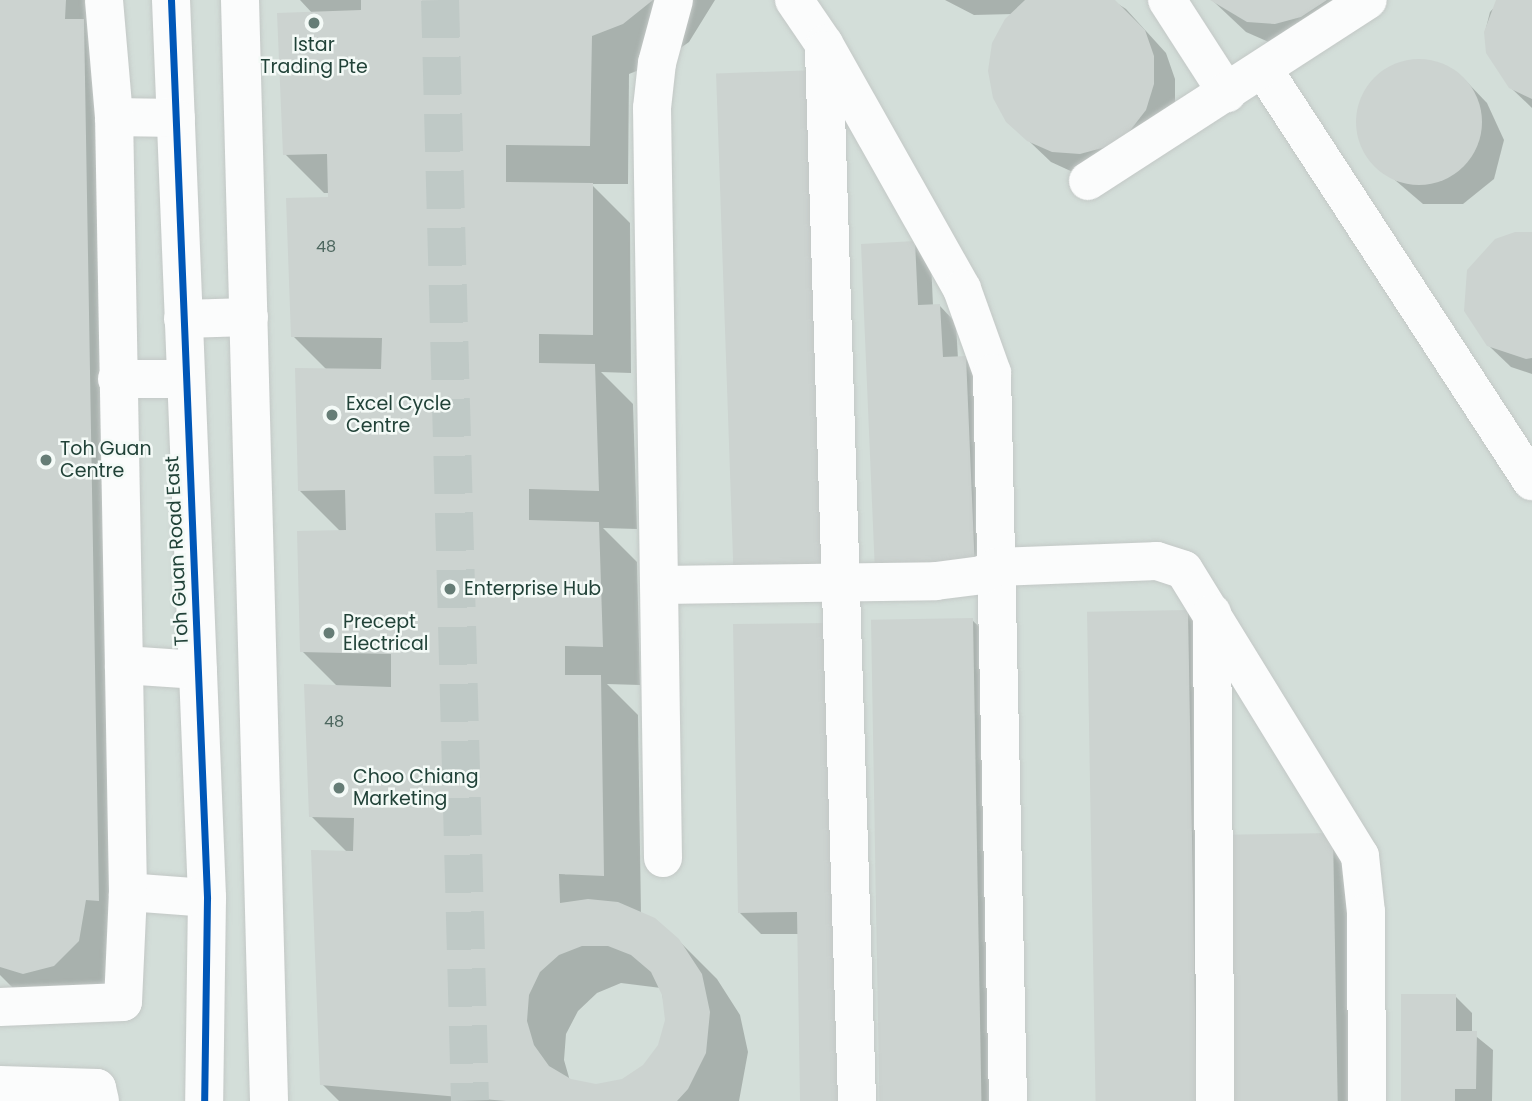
<!DOCTYPE html>
<style>
body{margin:0}
#map{position:relative;width:1532px;height:1101px;overflow:hidden;background:#e6ebe9;font-family:Poppins,sans-serif}
div>[style]{position:absolute}
.built>*{inset:0;background:#d3ded9;transform-origin:0 0}
.shadow>*{inset:0;background:#0003}
.building>*{inset:0;background:#ccd3d0;transform-origin:0 0}
.round{border-radius:50%}
.minor-tunnel>*{height:38px;margin-top:-19px;transform-origin:0;background:repeating-linear-gradient(90deg,#bfc9c6 0 38px,transparent 0 57px)}
.roads{filter:drop-shadow(0 0 2px #c3c8c6) drop-shadow(0 0 2px #c3c8c6)}
.minor>*{height:38px;margin:-19px;padding:0 19px;transform-origin:19px;border-radius:19px;background:#fbfcfc}
.cycleway>*{height:7px;margin:-3.5px;padding:0 3.5px;transform-origin:3.5px;border-radius:3.5px;background:#0057b8}
.dots>*{width:19px;height:19px;translate:-50% -50%;box-sizing:border-box;border:4px solid #f4faf7;border-radius:50%}
span{translate:-50% -50%;white-space:nowrap;text-align:center;line-height:1.15;-webkit-text-stroke:5px #f4faf7;paint-order:stroke}
.number-label{font-size:16px;color:#4d675f}
.number-label span{-webkit-text-stroke-width:0}
.poi-label{font-size:19px;color:#214238}
.left{translate:0 -50%;text-align:left}
.street-label{font-size:19px;color:#214238}
</style>
<div id="map">
<div class="built">
<div style="left:0;top:0;width:1532px;height:1101px"></div>
</div>
<div class="shadow">
<div style="clip-path:polygon(0 0,88px 0,95px 9px,117px 979px,93px 1004px,24px 999px,0 975px)"></div>
<div style="clip-path:polygon(evenodd,300px 0,715px 0,689px 42px,662px 61px,629px 74px,628px 184px,591px 184px,630px 223px,631px 373px,601px 372px,633px 404px,637px 529px,603px 528px,637px 562px,640px 685px,607px 684px,638px 715px,641px 914px,678px 940px,717px 979px,740px 1015px,748px 1052px,739px 1101px,339px 1101px,322px 1084px,348px 853px,311px 816px,338px 687px,302px 651px,341px 532px,300px 491px,327px 370px,293px 336px,330px 199px,330px 193px,324px 193px,285px 154px,313px 14px,300px 0,621px 983px,661px 988px,667px 1020px,660px 1046px,644px 1067px,622px 1080px,596px 1085px,570px 1081px,564px 1060px,566px 1034px,578px 1011px,597px 993px,621px 983px)"></div>
<div style="clip-path:polygon(945px 0,1112px 0,1126px 9px,1166px 53px,1175px 79px,1175px 106px,1075px 173px,1051px 162px,1008px 121px,1013px 14px,974px 15px)"></div>
<div style="clip-path:polygon(1212px 0,1363px 0,1271px 43px,1246px 32px)"></div>
<div style="clip-path:polygon(1501px 0,1532px 0,1532px 108px,1510px 87px,1485px 32px,1490px 12px)"></div>
<div style="clip-path:polygon(1409px 61px,1429px 61px,1465px 80px,1487px 103px,1504px 140px,1494px 179px,1463px 204px,1423px 204px,1368px 157px,1357px 117px,1373px 80px)"></div>
<div style="clip-path:polygon(1532px 234px,1532px 374px,1511px 367px,1488px 345px)"></div>
<div style="clip-path:polygon(914px 243px,931px 260px,933px 306px,940px 306px,956px 323px,958px 359px,965px 358px,982px 375px,991px 586px,893px 589px)"></div>
<div style="clip-path:polygon(1187px 612px,1204px 628px,1211px 1101px,1097px 1101px)"></div>
<div style="clip-path:polygon(972px 620px,989px 636px,998px 1101px,882px 1101px)"></div>
<div style="clip-path:polygon(735px 625px,855px 1101px,801px 1101px,799px 934px,761px 934px,739px 912px)"></div>
<div style="clip-path:polygon(1332px 835px,1349px 851px,1353px 1101px,1232px 1101px)"></div>
<div style="clip-path:polygon(1455px 996px,1472px 1013px,1472px 1033px,1493px 1050px,1492px 1101px,1403px 1101px)"></div>
</div>
<div class="building">
<div style="clip-path:polygon(0 0,66px 0,65px 19px,84px 19px,99px 901px,86px 900px,79px 941px,54px 966px,23px 974px,0 967px)"></div>
<div style="clip-path:polygon(evenodd,361px 0,653px 0,623px 24px,592px 36px,590px 146px,506px 145px,506px 182px,593px 183px,593px 335px,539px 334px,539px 363px,595px 364px,599px 491px,529px 489px,529px 520px,599px 522px,603px 647px,565px 646px,565px 675px,601px 675px,604px 876px,559px 874px,560px 903px,588px 899px,618px 902px,655px 918px,679px 939px,702px 974px,710px 1012px,706px 1053px,688px 1089px,677px 1101px,506px 1101px,320px 1085px,311px 850px,353px 851px,354px 818px,309px 817px,304px 684px,391px 687px,391px 654px,300px 652px,297px 531px,346px 530px,345px 490px,298px 491px,295px 368px,381px 369px,382px 338px,291px 337px,286px 198px,328px 197px,327px 154px,283px 155px,277px 13px,361px 10px,361px 0,582px 946px,608px 946px,631px 955px,651px 972px,662px 995px,665px 1020px,658px 1045px,643px 1065px,622px 1079px,596px 1084px,571px 1079px,549px 1066px,534px 1045px,527px 1021px,529px 995px,540px 972px,559px 955px,582px 946px)"></div>
<div style="clip-path:polygon(1025px 0,1115px 0,1145px 30px,1154px 56px,1154px 84px,1146px 110px,1129px 132px,1106px 147px,1080px 154px,1052px 152px,1027px 141px,1006px 122px,993px 98px,988px 71px,992px 43px,1005px 19px)"></div>
<div style="clip-path:polygon(1210px 0,1327px 0,1301px 17px,1275px 24px,1247px 22px)"></div>
<div style="clip-path:polygon(1496px 0,1532px 0,1532px 99px,1509px 88px,1486px 53px,1484px 32px)"></div>
<div class="round" style="left:1356px;top:59px;width:126px;height:126px"></div>
<div style="left:817px;top:70px;width:502px;height:101px;rotate:88deg"></div>
<div style="clip-path:polygon(1515px 232px,1532px 232px,1532px 358px,1526px 359px,1487px 346px,1464px 311px,1467px 270px,1495px 239px)"></div>
<div style="clip-path:polygon(915px 241px,918px 305px,940px 304px,943px 357px,966px 356px,975px 570px,875px 573px,861px 244px)"></div>
<div style="left:1188px;top:610px;width:491px;height:101px;rotate:89deg"></div>
<div style="left:973px;top:618px;width:483px;height:102px;rotate:89deg"></div>
<div style="clip-path:polygon(831px 623px,839px 1101px,800px 1101px,797px 912px,738px 913px,733px 624px)"></div>
<div style="left:1333px;top:833px;width:268px;height:106px;rotate:89deg"></div>
<div style="clip-path:polygon(1401px 994px,1456px 994px,1456px 1031px,1477px 1031px,1476px 1089px,1455px 1089px,1455px 1101px,1401px 1101px)"></div>
</div>
<div class="minor-tunnel">
<div style="left:440px;top:0;width:1101px;rotate:88.44deg"></div>
</div>
<div class="roads">
<div class="minor">
<div style="left:171px;top:0;width:899px;rotate:87.7deg"></div>
<div style="left:207px;top:898px;width:203px;rotate:90.8deg"></div>
<div style="left:240px;top:0;width:1101px;rotate:88.49deg"></div>
<div style="left:794px;top:0;width:53px;rotate:55.7deg"></div>
<div style="left:824px;top:44px;width:281px;rotate:60.6deg"></div>
<div style="left:962px;top:289px;width:89px;rotate:70.3deg"></div>
<div style="left:992px;top:373px;width:728px;rotate:88.74deg"></div>
<div style="left:1167px;top:0;width:111px;rotate:57.2deg"></div>
<div style="left:824px;top:50px;width:1052px;rotate:88.2deg"></div>
<div style="left:1263px;top:69px;width:492px;rotate:56.9deg"></div>
<div style="left:114px;top:117px;width:62px;rotate:0.9deg"></div>
<div style="left:1088px;top:181px;width:333px;rotate:-32.9deg"></div>
<div style="left:183px;top:319px;width:66px;rotate:-1.7deg"></div>
<div style="left:117px;top:379px;width:67px"></div>
<div style="left:660px;top:585px;width:276px;rotate:-0.8deg"></div>
<div style="left:936px;top:581px;width:46px;rotate:-7.4deg"></div>
<div style="left:982px;top:575px;width:16px;rotate:-30deg"></div>
<div style="left:996px;top:567px;width:161px;rotate:-2.1deg"></div>
<div style="left:1157px;top:561px;width:28px;rotate:18deg"></div>
<div style="left:1184px;top:570px;width:336px;rotate:58.4deg"></div>
<div style="left:1360px;top:856px;width:56px;rotate:83.9deg"></div>
<div style="left:1366px;top:912px;width:189px;rotate:89.7deg"></div>
<div style="left:1212px;top:613px;width:488px;rotate:89.6deg"></div>
<div style="left:124px;top:665px;width:74px;rotate:3.9deg"></div>
<div style="left:663px;top:858px;width:750px;rotate:-90.84deg"></div>
<div style="left:652px;top:108px;width:45px;rotate:-83.7deg"></div>
<div style="left:657px;top:63px;width:65px;rotate:-74.9deg"></div>
<div style="left:128px;top:892px;width:79px;rotate:4.3deg"></div>
<div style="left:0;top:1007px;width:123px;rotate:-2.3deg"></div>
<div style="left:123px;top:1002px;width:110px;rotate:-87.4deg"></div>
<div style="left:128px;top:892px;width:775px;rotate:-91.03deg"></div>
<div style="left:114px;top:117px;width:117px;rotate:-94.9deg"></div>
<div style="left:0;top:1085px;width:97px;rotate:1.8deg"></div>
<div style="left:97px;top:1088px;width:13px;rotate:77deg"></div>
</div>
</div>
<div class="cycleway">
<div style="left:171px;top:0;width:899px;rotate:87.7deg"></div>
<div style="left:207px;top:898px;width:203px;rotate:90.8deg"></div>
</div>
<div class="dots">
<div style="left:314px;top:23px;background:#667d76"></div>
<div style="left:332px;top:415px;background:#667d76"></div>
<div style="left:46px;top:460px;background:#667d76"></div>
<div style="left:450px;top:589px;background:#667d76"></div>
<div style="left:329px;top:633px;background:#667d76"></div>
<div style="left:339px;top:788px;background:#667d76"></div>
</div>
<div class="number-label">
<span style="left:326px;top:247px">48</span>
<span style="left:334px;top:722px">48</span>
</div>
<div class="poi-label">
<span style="left:314px;top:56px">Istar<br>Trading Pte</span>
<span class="left" style="left:346px;top:415px">Excel Cycle<br>Centre</span>
<span class="left" style="left:60px;top:460px">Toh Guan<br>Centre</span>
<span class="left" style="left:464px;top:589px">Enterprise Hub</span>
<span class="left" style="left:343px;top:633px">Precept<br>Electrical</span>
<span class="left" style="left:353px;top:788px">Choo Chiang<br>Marketing</span>
</div>
<div class="street-label">
<span style="left:177px;top:551px;rotate:-93deg">Toh Guan Road East</span>
</div>
</div>
